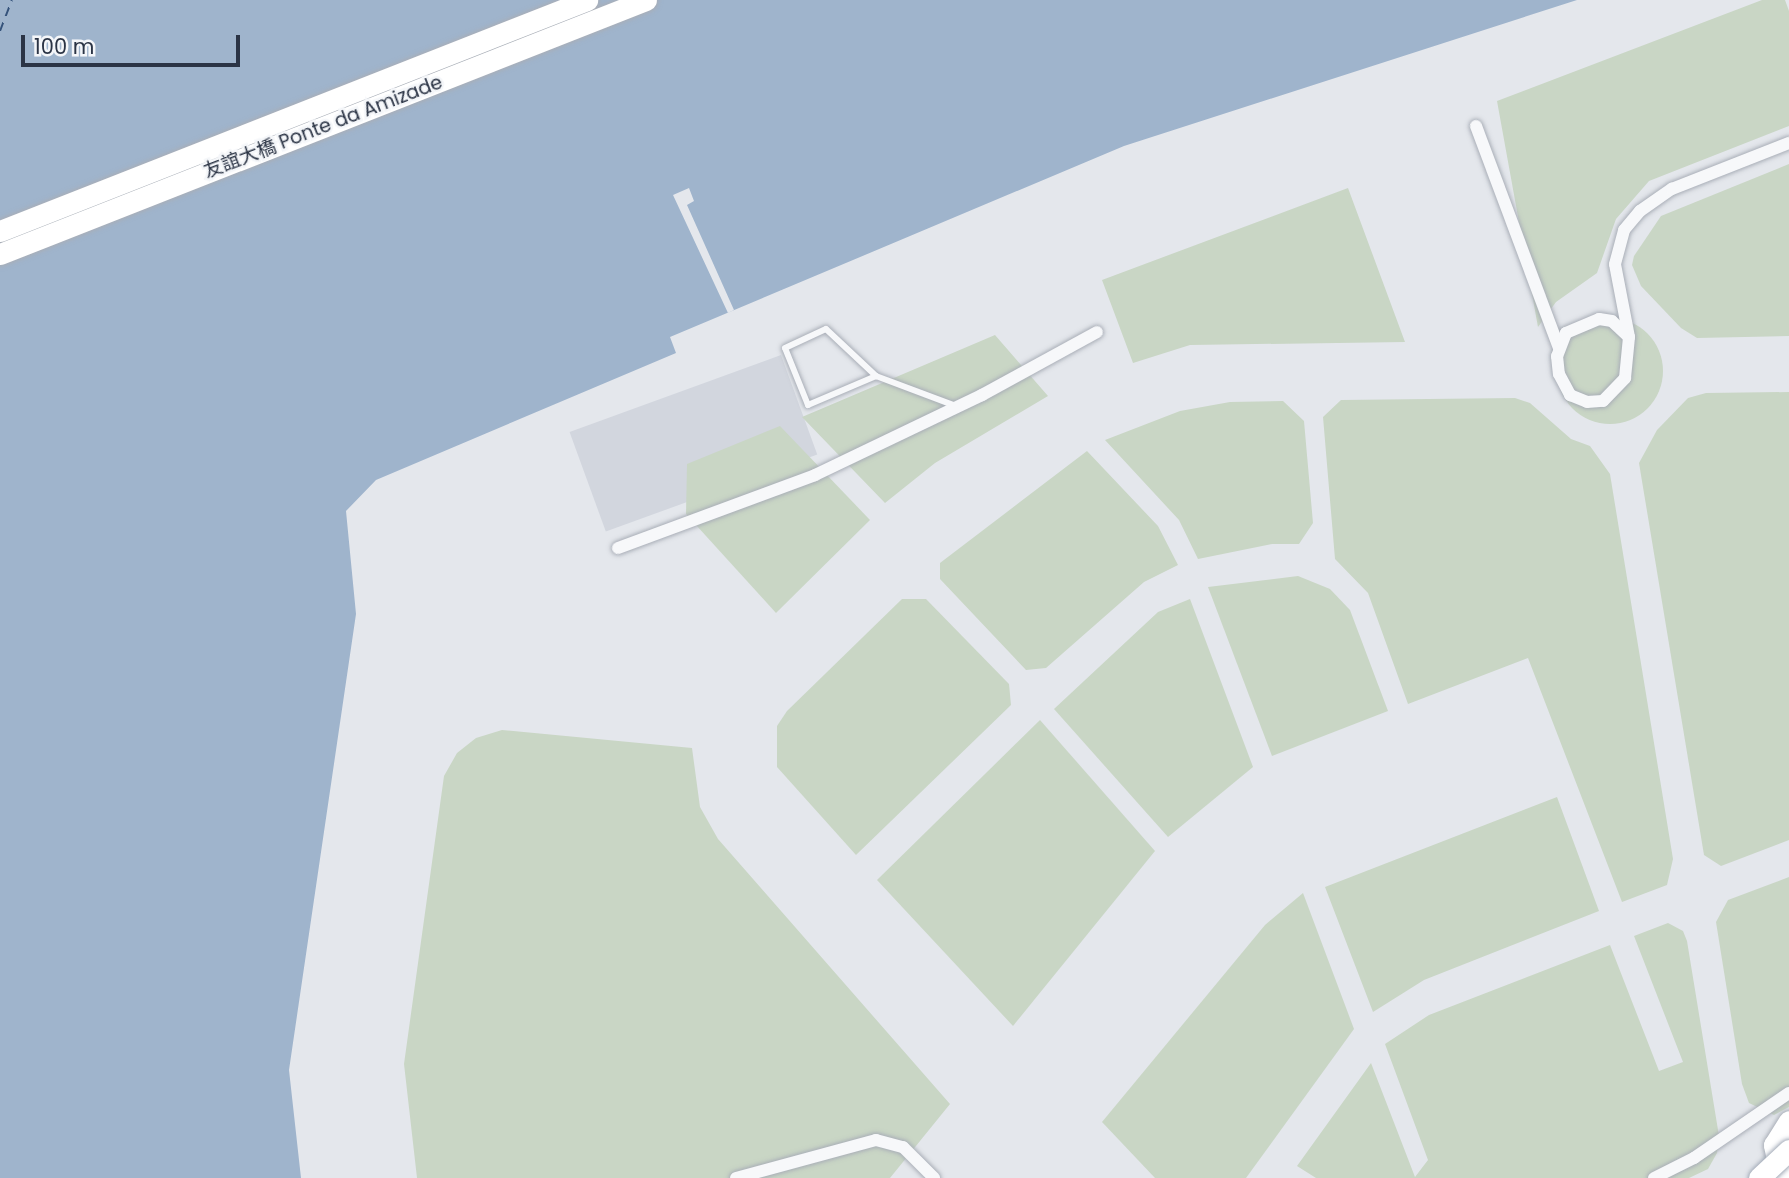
<!DOCTYPE html>
<meta charset="utf-8">
<style>
body{margin:0}
#map{position:relative;width:1789px;height:1178px;overflow:hidden;background:#e4e7ec;font-family:Poppins,"Noto Sans SC",sans-serif}
div>[style]{position:absolute}
.built>*{inset:0;background:#d2d6de;transform-origin:0 0}
.green>*{inset:0;background:#c9d6c5}
.round{border-radius:50%}
.water>*{inset:0;background:#9fb4cc}
.pier>*{inset:0;background:#e4e7ec}
.ferry>*{height:2px;margin-top:-1px;transform-origin:0;background:repeating-linear-gradient(90deg,#34527a 0 9px,transparent 0 16px)}
.roads{filter:drop-shadow(0 0 2px #a9aeb7) drop-shadow(0 0 2px #a9aeb7)}
.service>*{height:6px;margin:-3px;padding:0 3px;transform-origin:3px;border-radius:3px;background:#f7f8fa}
.minor>*{height:12px;margin:-6px;padding:0 6px;transform-origin:6px;border-radius:6px;background:#f7f8fa}
.primary>*{height:21px;margin:-10.5px;padding:0 10.5px;transform-origin:10.5px;border-radius:10.5px;background:#fff}
.bridges{filter:drop-shadow(0 0 2px #a3abb8) drop-shadow(0 0 2px #a3abb8)}
.primary-bridge>*{height:21px;margin:-10.5px;padding:0 10.5px;transform-origin:10.5px;border-radius:10.5px;background:#fff}
span{translate:-50% -50%;white-space:nowrap;text-align:center;line-height:1.15;-webkit-text-stroke:5px #f4f6f9;paint-order:stroke}
.street-label{font-size:19px;color:#2b3445}
.scale{position:absolute;left:21px;top:35px;width:219px;height:32px;box-sizing:border-box;border:4px solid #2b3445;border-top:0;padding-left:9px;font-size:21px;line-height:24px;white-space:nowrap;color:#2b3445;-webkit-text-stroke:5px #f4f6f9;paint-order:stroke}
</style>
<div id="map">
<div class="built">
<div style="left:781px;top:355px;width:106px;height:225px;rotate:70deg"></div>
</div>
<div class="green">
<div style="clip-path:polygon(1762px 0,1785px 0,1789px 11px,1789px 126px,1649px 181px,1616px 219px,1597px 273px,1556px 302px,1538px 327px,1497px 101px)"></div>
<div style="clip-path:polygon(1789px 164px,1789px 336px,1697px 338px,1681px 328px,1641px 286px,1632px 265px,1634px 256px,1661px 216px)"></div>
<div style="clip-path:polygon(1348px 188px,1405px 342px,1190px 345px,1133px 363px,1102px 280px)"></div>
<div class="round" style="left:1557px;top:318px;width:106px;height:106px"></div>
<div style="clip-path:polygon(995px 335px,1048px 396px,935px 463px,885px 503px,802px 417px)"></div>
<div style="clip-path:polygon(1789px 392px,1789px 840px,1721px 866px,1704px 855px,1639px 463px,1657px 430px,1688px 398px,1706px 393px)"></div>
<div style="clip-path:polygon(1515px 398px,1530px 403px,1571px 439px,1590px 446px,1610px 474px,1673px 859px,1667px 885px,1622px 902px,1528px 658px,1408px 704px,1368px 593px,1335px 559px,1323px 417px,1341px 400px)"></div>
<div style="clip-path:polygon(1283px 401px,1304px 421px,1313px 523px,1299px 544px,1272px 544px,1198px 559px,1179px 520px,1105px 440px,1180px 411px,1230px 402px)"></div>
<div style="clip-path:polygon(780px 426px,870px 520px,776px 613px,686px 514px,687px 464px)"></div>
<div style="clip-path:polygon(1087px 451px,1158px 526px,1178px 565px,1144px 582px,1046px 668px,1026px 670px,940px 579px,940px 563px)"></div>
<div style="clip-path:polygon(1298px 576px,1330px 589px,1350px 610px,1388px 711px,1272px 756px,1208px 587px)"></div>
<div style="clip-path:polygon(902px 599px,926px 599px,1009px 684px,1011px 705px,856px 855px,777px 767px,777px 726px,787px 711px)"></div>
<div style="clip-path:polygon(1190px 599px,1253px 767px,1168px 837px,1054px 709px,1158px 612px)"></div>
<div style="clip-path:polygon(1040px 720px,1155px 851px,1013px 1026px,877px 880px)"></div>
<div style="clip-path:polygon(502px 730px,692px 748px,700px 807px,718px 839px,950px 1104px,890px 1178px,417px 1178px,404px 1064px,444px 776px,457px 753px,476px 738px)"></div>
<div style="clip-path:polygon(1557px 797px,1599px 911px,1424px 980px,1373px 1012px,1325px 887px)"></div>
<div style="clip-path:polygon(1789px 877px,1789px 1107px,1774px 1115px,1749px 1103px,1742px 1084px,1716px 922px,1728px 900px)"></div>
<div style="clip-path:polygon(1303px 893px,1354px 1029px,1246px 1178px,1155px 1178px,1102px 1122px,1265px 925px)"></div>
<div style="clip-path:polygon(1668px 923px,1683px 931px,1687px 941px,1719px 1136px,1717px 1153px,1708px 1169px,1689px 1178px,1316px 1178px,1297px 1166px,1371px 1063px,1415px 1177px,1428px 1160px,1385px 1044px,1429px 1015px,1610px 945px,1659px 1071px,1683px 1062px,1634px 936px)"></div>
</div>
<div class="water">
<div style="clip-path:polygon(0 0,1577px 0,1124px 146px,670px 337px,676px 353px,376px 480px,346px 511px,356px 614px,289px 1070px,301px 1178px,0 1178px)"></div>
</div>
<div class="pier">
<div style="clip-path:polygon(689px 188px,694px 201px,687px 205px,734px 310px,728px 313px,673px 195px)"></div>
</div>
<div class="ferry">
<div style="left:0;top:31px;width:33px;rotate:-69deg"></div>
</div>
<div class="roads">
<div class="service">
<div style="left:876px;top:376px;width:74px;rotate:156.9deg"></div>
<div style="left:808px;top:405px;width:61px;rotate:-112deg"></div>
<div style="left:785px;top:348px;width:45px;rotate:-24.9deg"></div>
<div style="left:826px;top:329px;width:69px;rotate:43.2deg"></div>
<div style="left:876px;top:376px;width:85px;rotate:20.6deg"></div>
</div>
<div class="minor">
<div style="left:1476px;top:126px;width:237px;rotate:69.5deg"></div>
<div style="left:1629px;top:337px;width:23px;rotate:-137deg"></div>
<div style="left:1612px;top:321px;width:13px;rotate:-171deg"></div>
<div style="left:1599px;top:319px;width:36px;rotate:157deg"></div>
<div style="left:1566px;top:333px;width:25px;rotate:111deg"></div>
<div style="left:1557px;top:356px;width:18px;rotate:84deg"></div>
<div style="left:1559px;top:374px;width:24px;rotate:62deg"></div>
<div style="left:1570px;top:395px;width:18px;rotate:22deg"></div>
<div style="left:1587px;top:402px;width:16px;rotate:-4deg"></div>
<div style="left:1603px;top:401px;width:32px;rotate:-46deg"></div>
<div style="left:1625px;top:378px;width:41px;rotate:-84.4deg"></div>
<div style="left:1629px;top:337px;width:74px;rotate:-100.9deg"></div>
<div style="left:1615px;top:264px;width:35px;rotate:-75deg"></div>
<div style="left:1624px;top:230px;width:25px;rotate:-50deg"></div>
<div style="left:1640px;top:211px;width:39px;rotate:-35deg"></div>
<div style="left:1672px;top:189px;width:126px;rotate:-21.5deg"></div>
<div style="left:618px;top:548px;width:210px;rotate:-20.3deg"></div>
<div style="left:815px;top:475px;width:185px;rotate:-25.6deg"></div>
<div style="left:982px;top:395px;width:131px;rotate:-28.7deg"></div>
<div style="left:736px;top:1178px;width:145px;rotate:-15.2deg"></div>
<div style="left:876px;top:1140px;width:28px;rotate:15deg"></div>
<div style="left:903px;top:1147px;width:44px;rotate:45deg"></div>
<div style="left:1654px;top:1178px;width:45px;rotate:-26.6deg"></div>
<div style="left:1694px;top:1158px;width:115px;rotate:-34.4deg"></div>
</div>
<div class="primary">
<div style="left:0;top:231px;width:631px;rotate:-21.48deg"></div>
<div style="left:0;top:254px;width:694px;rotate:-21.46deg"></div>
<div style="left:1781px;top:1178px;width:34px;rotate:-102deg"></div>
<div style="left:1774px;top:1145px;width:28px;rotate:-58deg"></div>
</div>
</div>
<div class="bridges">
<div class="primary-bridge">
<div style="left:1759px;top:1178px;width:41px;rotate:-43deg"></div>
</div>
</div>
<div class="street-label">
<span style="left:323px;top:127px;rotate:-21deg">友誼大橋 Ponte da Amizade</span>
</div>
<div class="scale">100 m</div>
</div>
